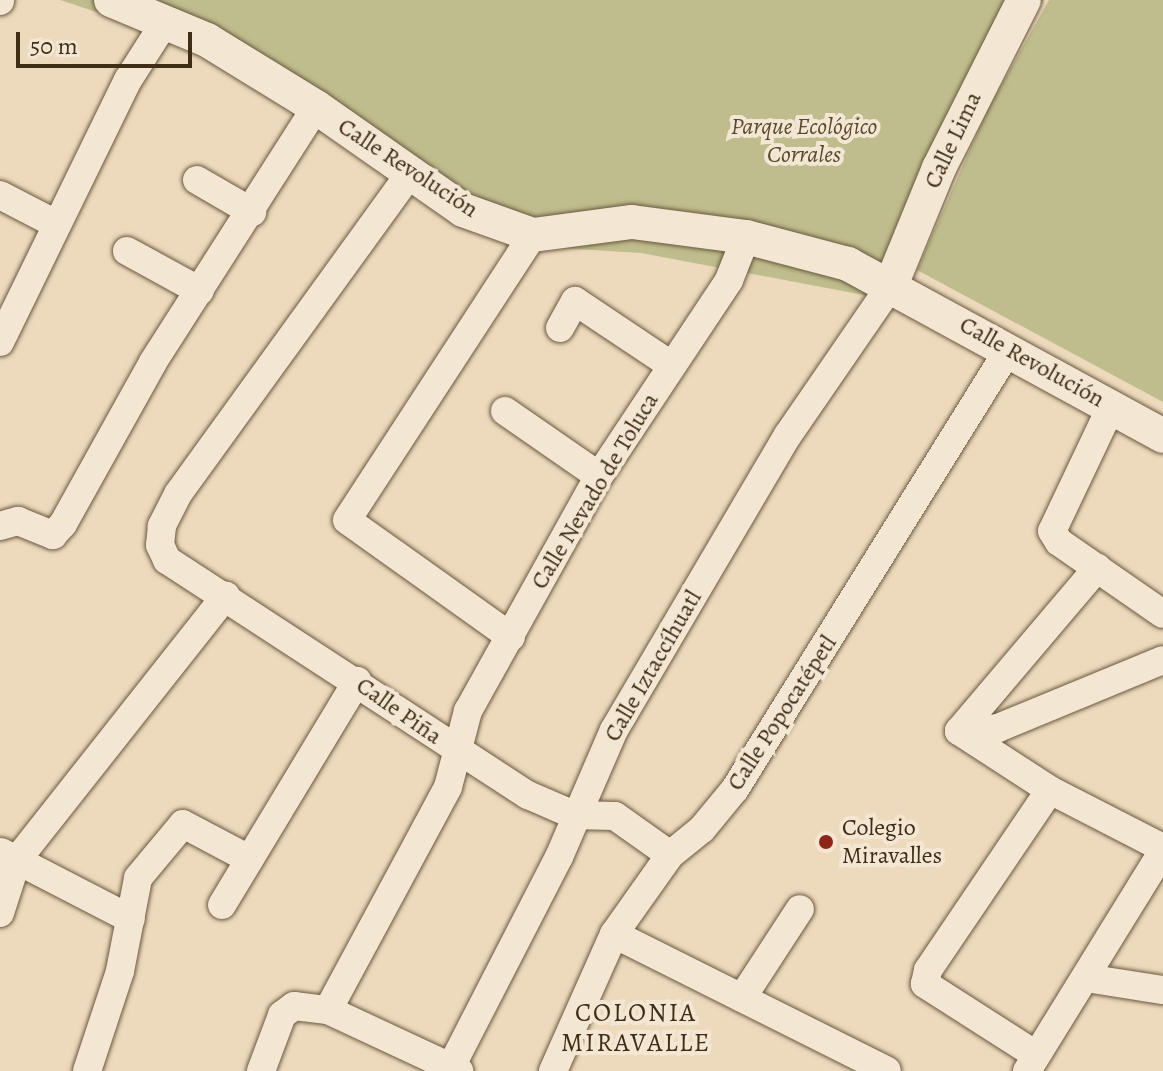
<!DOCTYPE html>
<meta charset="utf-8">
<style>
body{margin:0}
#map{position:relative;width:1163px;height:1071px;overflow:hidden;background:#eddabd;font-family:Alegreya,serif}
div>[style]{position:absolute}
.green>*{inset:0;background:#bfbd8d}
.roads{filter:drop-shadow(0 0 2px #6b583f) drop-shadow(0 0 2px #6b583f)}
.minor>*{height:28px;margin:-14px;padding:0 14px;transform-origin:14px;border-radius:14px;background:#f3e7d4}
.tertiary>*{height:34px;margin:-17px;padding:0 17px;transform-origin:17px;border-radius:17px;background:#f3e7d4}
.dots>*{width:22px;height:22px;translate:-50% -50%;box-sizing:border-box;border:4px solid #f3e7d4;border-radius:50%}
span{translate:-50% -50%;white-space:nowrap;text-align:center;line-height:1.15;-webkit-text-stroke:8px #f3e7d4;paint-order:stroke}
.park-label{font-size:24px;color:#594a2d;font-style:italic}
.street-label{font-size:24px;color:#402d15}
.poi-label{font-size:24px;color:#402d15}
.left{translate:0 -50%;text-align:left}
.neighbourhood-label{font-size:26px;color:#402d15;letter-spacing:2px}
.scale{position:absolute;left:16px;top:32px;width:176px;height:36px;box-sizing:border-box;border:4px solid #402d15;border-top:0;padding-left:10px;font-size:24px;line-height:28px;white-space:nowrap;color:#402d15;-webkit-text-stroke:6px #f3e7d4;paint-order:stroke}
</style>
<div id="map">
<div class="green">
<div style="clip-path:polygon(60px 0,1044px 0,955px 154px,890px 300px,641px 253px,528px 246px,169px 36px)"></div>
<div style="clip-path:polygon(1049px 0,1163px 0,1163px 402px,917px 270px,987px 111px)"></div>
</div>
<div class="roads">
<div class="minor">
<div style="left:0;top:1px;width:1px;rotate:-90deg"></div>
<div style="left:411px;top:172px;width:397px;rotate:125.9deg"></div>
<div style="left:178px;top:494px;width:36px;rotate:117deg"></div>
<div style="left:162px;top:526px;width:19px;rotate:96deg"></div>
<div style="left:160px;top:545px;width:17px;rotate:65deg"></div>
<div style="left:167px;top:560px;width:431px;rotate:33.1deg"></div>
<div style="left:528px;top:795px;width:50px;rotate:23.5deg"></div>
<div style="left:574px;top:815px;width:41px;rotate:1.4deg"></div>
<div style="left:615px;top:816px;width:67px;rotate:35.3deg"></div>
<div style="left:197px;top:180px;width:64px;rotate:30.2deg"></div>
<div style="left:0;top:195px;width:63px;rotate:27.4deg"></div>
<div style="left:127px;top:251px;width:83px;rotate:28.7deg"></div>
<div style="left:560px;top:328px;width:31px;rotate:-61deg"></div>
<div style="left:575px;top:301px;width:115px;rotate:33.7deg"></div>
<div style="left:0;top:342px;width:292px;rotate:-64deg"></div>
<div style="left:128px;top:80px;width:69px;rotate:-57.5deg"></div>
<div style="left:1111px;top:407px;width:137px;rotate:115.4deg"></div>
<div style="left:1052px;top:531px;width:13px;rotate:58deg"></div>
<div style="left:1059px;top:542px;width:126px;rotate:34.7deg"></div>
<div style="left:505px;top:411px;width:114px;rotate:34.7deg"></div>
<div style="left:0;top:526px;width:19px;rotate:-16deg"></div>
<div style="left:18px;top:521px;width:38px;rotate:22deg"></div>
<div style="left:53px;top:535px;width:15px;rotate:-48deg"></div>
<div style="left:63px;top:524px;width:185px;rotate:-60.9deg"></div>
<div style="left:153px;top:362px;width:303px;rotate:-57.4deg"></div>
<div style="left:511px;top:637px;width:201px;rotate:-144.5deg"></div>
<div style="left:347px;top:520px;width:340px;rotate:-56.9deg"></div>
<div style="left:959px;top:731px;width:108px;rotate:33deg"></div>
<div style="left:1050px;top:790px;width:127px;rotate:27.2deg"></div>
<div style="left:959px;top:731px;width:39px;rotate:-4deg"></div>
<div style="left:998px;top:728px;width:178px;rotate:-22.4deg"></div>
<div style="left:959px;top:731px;width:214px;rotate:-49.7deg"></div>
<div style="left:1px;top:852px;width:146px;rotate:27.3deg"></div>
<div style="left:222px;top:905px;width:262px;rotate:-58.9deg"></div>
<div style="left:0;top:913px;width:56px;rotate:-72.2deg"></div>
<div style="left:17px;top:860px;width:337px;rotate:-51.7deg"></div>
<div style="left:614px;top:934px;width:305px;rotate:26.6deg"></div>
<div style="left:1086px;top:978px;width:78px;rotate:8.9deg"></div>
<div style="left:742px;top:998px;width:106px;rotate:-56.9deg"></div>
<div style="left:328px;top:1010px;width:253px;rotate:-61.7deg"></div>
<div style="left:448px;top:787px;width:79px;rotate:-75.3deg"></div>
<div style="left:468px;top:711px;width:269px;rotate:-60.9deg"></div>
<div style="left:599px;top:476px;width:235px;rotate:-56.4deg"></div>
<div style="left:729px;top:280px;width:46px;rotate:-68.4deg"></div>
<div style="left:1036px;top:1055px;width:132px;rotate:-147.4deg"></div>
<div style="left:925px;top:984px;width:14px;rotate:-78deg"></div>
<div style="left:928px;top:970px;width:217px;rotate:-55.9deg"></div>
<div style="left:451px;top:1067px;width:236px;rotate:-62.8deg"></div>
<div style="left:559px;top:857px;width:138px;rotate:-66.6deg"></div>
<div style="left:614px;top:730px;width:342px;rotate:-59.5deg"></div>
<div style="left:788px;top:435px;width:182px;rotate:-55.5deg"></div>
<div style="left:87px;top:1071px;width:105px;rotate:-71.7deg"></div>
<div style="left:120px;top:971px;width:95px;rotate:-79deg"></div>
<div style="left:138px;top:878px;width:70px;rotate:-50.2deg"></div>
<div style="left:183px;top:824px;width:75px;rotate:27.9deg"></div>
<div style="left:261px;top:1071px;width:60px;rotate:-69.4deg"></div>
<div style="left:282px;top:1015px;width:15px;rotate:-37deg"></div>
<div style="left:294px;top:1006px;width:34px;rotate:7deg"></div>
<div style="left:328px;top:1010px;width:145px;rotate:25deg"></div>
<div style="left:553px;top:1071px;width:150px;rotate:-66deg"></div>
<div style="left:614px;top:934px;width:97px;rotate:-54.7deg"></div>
<div style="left:670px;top:855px;width:41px;rotate:-39.1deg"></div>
<div style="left:702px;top:829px;width:52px;rotate:-50.5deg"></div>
<div style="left:735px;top:789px;width:518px;rotate:-58.09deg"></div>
<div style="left:1027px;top:1071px;width:259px;rotate:-58.3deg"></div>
</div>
<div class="tertiary">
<div style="left:111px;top:0;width:104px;rotate:22.6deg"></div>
<div style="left:207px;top:40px;width:128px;rotate:31.6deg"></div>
<div style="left:316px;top:107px;width:179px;rotate:35deg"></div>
<div style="left:463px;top:210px;width:74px;rotate:19.7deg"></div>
<div style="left:533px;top:235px;width:100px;rotate:-7.5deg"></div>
<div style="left:632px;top:222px;width:115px;rotate:7.5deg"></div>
<div style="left:746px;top:237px;width:106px;rotate:14.8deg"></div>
<div style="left:848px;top:264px;width:359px;rotate:28.6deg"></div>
<div style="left:891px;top:285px;width:126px;rotate:-67.7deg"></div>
<div style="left:939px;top:168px;width:188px;rotate:-63.2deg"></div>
</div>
</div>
<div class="dots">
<div style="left:826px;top:842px;background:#8f2418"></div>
</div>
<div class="park-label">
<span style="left:804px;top:141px">Parque Ecológico<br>Corrales</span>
</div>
<div class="street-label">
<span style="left:953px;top:140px;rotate:-65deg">Calle Lima</span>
<span style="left:408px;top:168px;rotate:33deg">Calle Revolución</span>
<span style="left:1032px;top:362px;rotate:29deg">Calle Revolución</span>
<span style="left:595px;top:491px;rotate:-59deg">Calle Nevado de Toluca</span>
<span style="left:653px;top:666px;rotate:-60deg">Calle Iztaccíhuatl</span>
<span style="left:399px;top:711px;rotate:35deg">Calle Piña</span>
<span style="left:782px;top:713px;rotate:-57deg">Calle Popocatépetl</span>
</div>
<div class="poi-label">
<span class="left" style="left:842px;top:842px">Colegio<br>Miravalles</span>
</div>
<div class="neighbourhood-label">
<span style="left:636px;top:1028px">COLONIA<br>MIRAVALLE</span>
</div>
<div class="scale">50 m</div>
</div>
